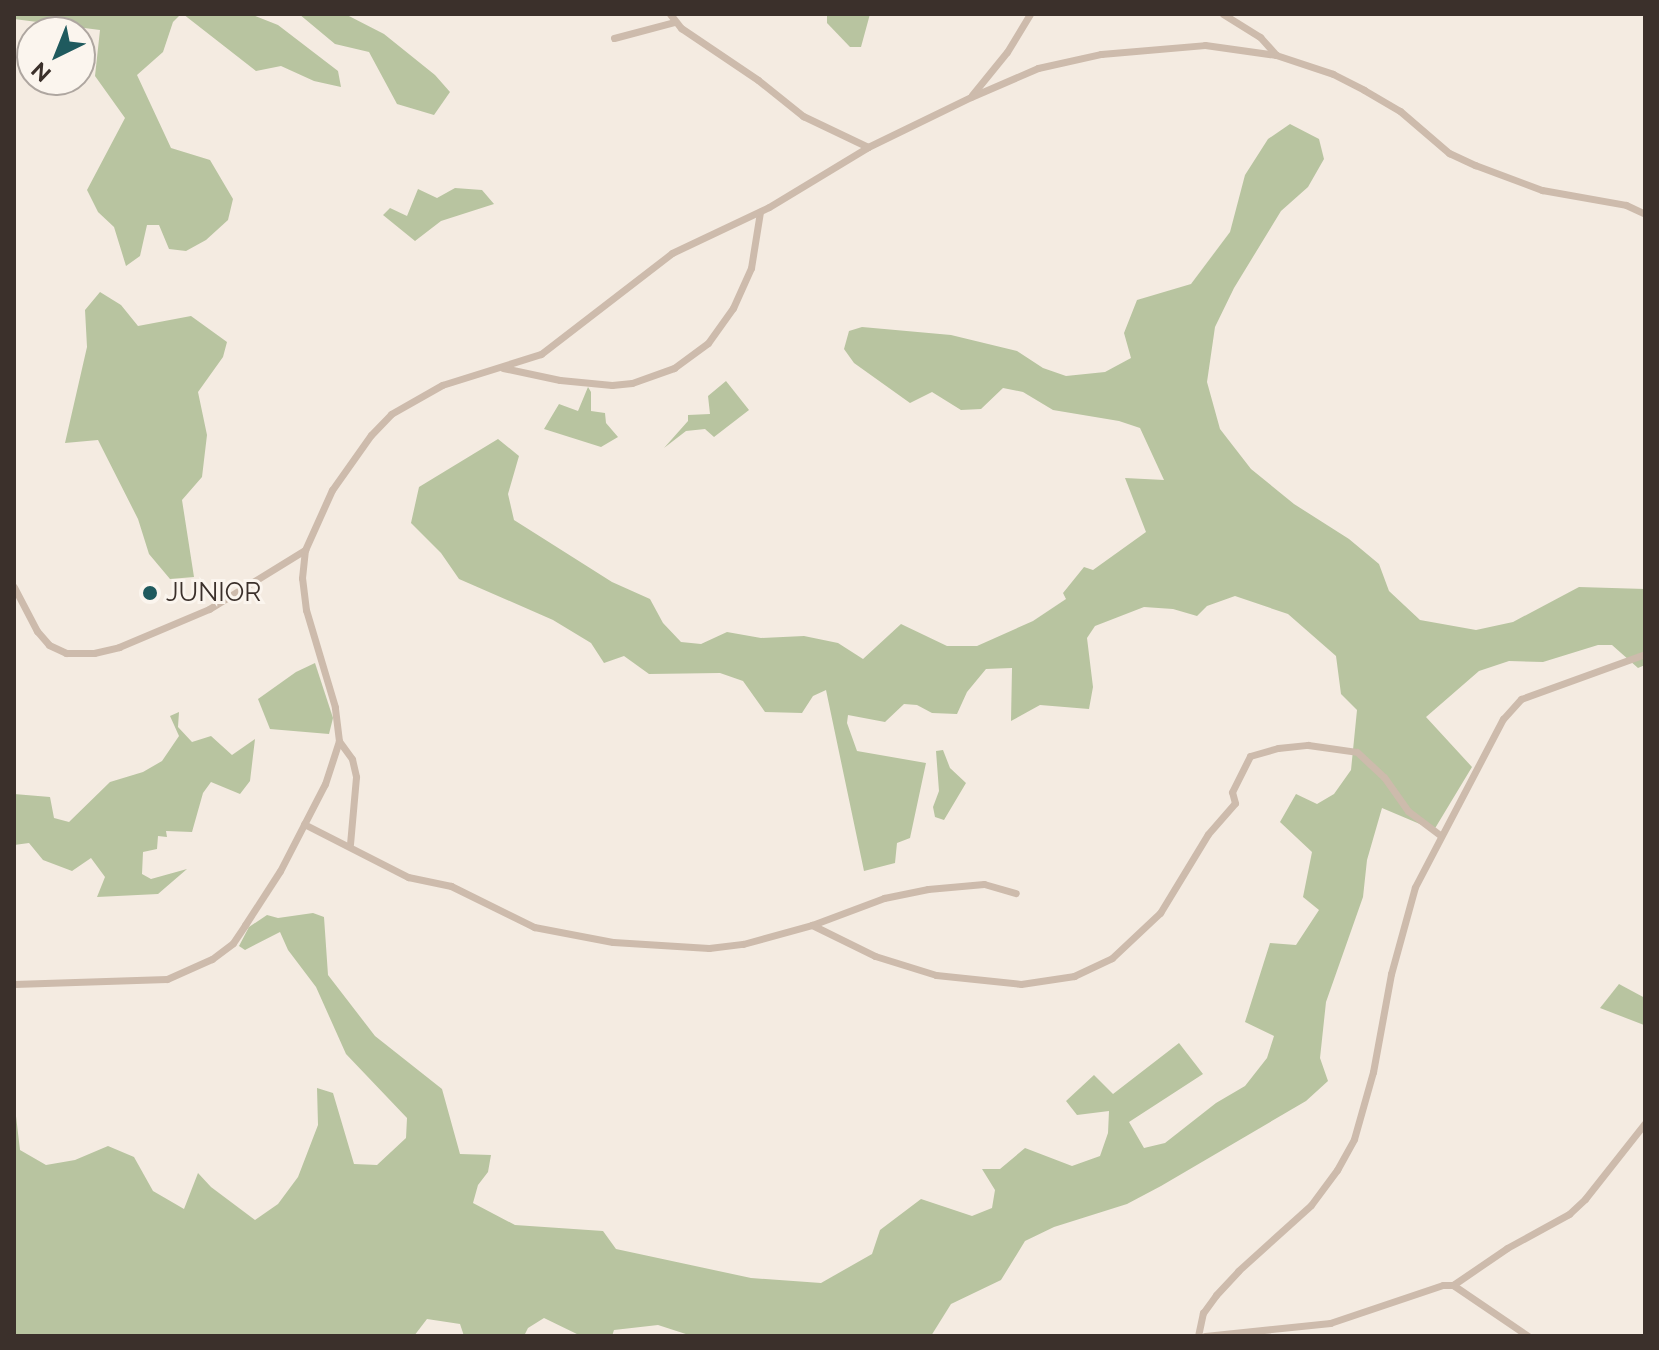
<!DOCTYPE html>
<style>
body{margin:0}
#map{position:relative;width:1659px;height:1350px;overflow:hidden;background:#f4ebe1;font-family:Raleway,sans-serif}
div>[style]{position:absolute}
.green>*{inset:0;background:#b8c4a0}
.street>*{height:7px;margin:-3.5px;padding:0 3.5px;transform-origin:3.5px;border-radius:3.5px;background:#cdbbac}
.dots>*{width:22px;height:22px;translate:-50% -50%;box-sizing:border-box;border:4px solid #fbf5ee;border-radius:50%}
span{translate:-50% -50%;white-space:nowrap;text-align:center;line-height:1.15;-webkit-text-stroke:6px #fbf5ee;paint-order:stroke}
.poi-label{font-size:26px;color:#3b302b}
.left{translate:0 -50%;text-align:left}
.frame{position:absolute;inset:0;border:16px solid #3b302b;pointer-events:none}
.north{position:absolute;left:16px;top:16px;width:80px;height:80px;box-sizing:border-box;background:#fbf5ee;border:2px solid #aea6a0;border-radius:50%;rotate:223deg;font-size:22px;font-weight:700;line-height:32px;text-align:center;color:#3b302b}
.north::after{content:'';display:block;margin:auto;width:28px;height:36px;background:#1f5a5e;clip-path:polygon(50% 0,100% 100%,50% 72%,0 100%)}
</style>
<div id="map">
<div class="green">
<div style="clip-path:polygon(14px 14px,181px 14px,173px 22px,163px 52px,137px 75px,171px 148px,210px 160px,233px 199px,228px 220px,206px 240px,186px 251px,169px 249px,159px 225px,147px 225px,140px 256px,126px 266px,114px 227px,98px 212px,87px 190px,125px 118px,95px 76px,100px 30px,14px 19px)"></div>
<div style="clip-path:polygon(183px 14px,250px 14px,278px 25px,338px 71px,341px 87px,314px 81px,281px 66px,256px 71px)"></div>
<div style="clip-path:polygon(299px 14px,345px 14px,384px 34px,435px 75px,450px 92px,434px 115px,397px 104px,369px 52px,335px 44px)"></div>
<div style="clip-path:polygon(827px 14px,870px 14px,861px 47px,850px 47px,827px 23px)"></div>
<div style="clip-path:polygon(1290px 124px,1319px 139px,1324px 159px,1308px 187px,1281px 211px,1234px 288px,1215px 327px,1207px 382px,1220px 429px,1251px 469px,1294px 504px,1349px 539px,1379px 564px,1389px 591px,1420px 620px,1476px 630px,1513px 622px,1579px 587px,1645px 589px,1645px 665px,1638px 668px,1612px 645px,1598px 645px,1543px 662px,1509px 661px,1479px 671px,1426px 717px,1472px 767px,1434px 830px,1382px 808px,1367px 860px,1363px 897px,1326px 1002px,1320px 1058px,1328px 1081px,1306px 1101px,1161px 1186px,1127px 1204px,1054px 1227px,1025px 1241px,1001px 1280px,951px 1304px,931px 1336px,692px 1336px,658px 1325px,614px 1330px,612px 1336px,581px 1336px,544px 1318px,528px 1328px,524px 1336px,464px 1336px,460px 1324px,427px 1319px,414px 1336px,14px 1336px,14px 1099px,20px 1150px,46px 1165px,75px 1160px,108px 1146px,134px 1157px,153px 1191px,184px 1209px,198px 1173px,211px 1187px,255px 1220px,278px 1204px,298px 1177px,318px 1125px,317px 1088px,333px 1093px,354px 1164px,377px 1165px,406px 1138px,407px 1118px,346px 1054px,316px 987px,288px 950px,280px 932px,245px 950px,239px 946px,249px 927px,267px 915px,278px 918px,313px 913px,324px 917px,328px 975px,375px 1036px,442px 1089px,460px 1154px,491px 1155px,488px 1172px,478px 1185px,473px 1203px,515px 1225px,603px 1231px,616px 1249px,751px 1278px,821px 1283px,872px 1254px,880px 1230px,921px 1199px,972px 1216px,992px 1208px,995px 1190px,982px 1169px,1000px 1169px,1025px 1148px,1072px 1166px,1100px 1156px,1108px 1133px,1109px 1111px,1077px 1115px,1066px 1101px,1094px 1075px,1113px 1094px,1179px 1043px,1203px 1074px,1129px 1122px,1144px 1148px,1165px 1143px,1216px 1103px,1245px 1086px,1267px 1058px,1274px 1036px,1245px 1022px,1270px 943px,1296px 945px,1319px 910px,1303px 897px,1312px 852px,1280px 822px,1296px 794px,1317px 804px,1334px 794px,1351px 770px,1357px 710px,1341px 694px,1336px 656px,1288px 614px,1235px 596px,1207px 606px,1197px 616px,1173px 609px,1144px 607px,1095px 626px,1087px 638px,1093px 687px,1089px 709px,1040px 705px,1011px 721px,1012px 668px,986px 669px,967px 692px,957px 714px,932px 713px,917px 705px,904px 704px,885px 722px,848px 715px,847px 723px,857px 751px,926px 763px,910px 838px,897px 843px,895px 863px,864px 871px,826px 690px,813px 696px,802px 713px,765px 712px,743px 681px,720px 673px,649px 674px,624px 656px,604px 663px,591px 643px,553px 620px,459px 579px,441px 553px,411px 523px,419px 487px,498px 439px,519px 456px,508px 494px,514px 520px,612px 582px,650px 599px,663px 623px,681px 642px,701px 644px,727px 632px,761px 638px,804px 636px,838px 643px,863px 659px,901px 624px,947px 646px,977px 646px,1033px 621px,1066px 599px,1063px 593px,1084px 567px,1093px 570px,1146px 532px,1125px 478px,1164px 480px,1140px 428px,1119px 421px,1053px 410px,1023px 392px,1003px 388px,981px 409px,961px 410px,932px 392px,910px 403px,854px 363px,844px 349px,849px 331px,862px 327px,951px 335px,1017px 351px,1043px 368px,1066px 376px,1105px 372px,1131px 358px,1124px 333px,1137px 300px,1191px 284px,1230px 232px,1245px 175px,1268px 139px)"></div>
<div style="clip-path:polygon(455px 188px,482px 190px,494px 204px,441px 221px,415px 241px,383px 215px,390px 208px,407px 216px,418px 189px,437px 198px)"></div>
<div style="clip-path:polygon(100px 292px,121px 305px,138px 326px,191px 316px,227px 342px,223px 357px,198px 392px,207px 435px,202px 477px,182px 500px,194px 577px,170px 579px,149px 554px,138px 519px,98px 440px,65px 443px,87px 347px,85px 310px)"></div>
<div style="clip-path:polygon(726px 381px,749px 410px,714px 437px,705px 429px,686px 431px,664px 448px,688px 421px,688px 415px,710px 414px,708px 396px)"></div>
<div style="clip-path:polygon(588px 387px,591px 392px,591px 411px,605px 413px,606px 423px,618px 437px,601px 447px,544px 429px,559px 404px,578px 411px)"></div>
<div style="clip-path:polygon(315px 663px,333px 718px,329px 734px,270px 729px,258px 699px,296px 672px)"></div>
<div style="clip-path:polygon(179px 712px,178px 727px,192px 742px,211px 736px,232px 755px,255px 739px,250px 781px,240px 794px,211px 782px,203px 793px,192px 832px,166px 831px,167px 837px,158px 836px,157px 849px,143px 852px,142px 874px,151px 879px,187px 869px,158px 894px,97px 897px,105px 877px,91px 858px,72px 871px,43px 860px,29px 843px,14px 845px,14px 794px,50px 797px,54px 818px,69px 822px,110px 782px,143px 772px,162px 761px,179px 736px,170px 716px)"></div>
<div style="clip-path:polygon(943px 750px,950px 768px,966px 783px,944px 820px,935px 817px,933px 807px,939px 791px,936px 751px)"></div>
<div style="clip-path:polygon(1619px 984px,1645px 998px,1644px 1025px,1600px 1008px)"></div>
</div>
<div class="street">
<div style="left:670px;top:14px;width:18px;rotate:52deg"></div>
<div style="left:681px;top:28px;width:93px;rotate:34deg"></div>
<div style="left:758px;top:80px;width:58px;rotate:38.7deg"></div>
<div style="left:803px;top:116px;width:72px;rotate:25.5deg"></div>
<div style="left:1223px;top:14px;width:44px;rotate:31.9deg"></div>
<div style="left:1260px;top:37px;width:24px;rotate:48deg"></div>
<div style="left:614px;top:38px;width:62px;rotate:-14.9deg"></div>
<div style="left:972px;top:95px;width:55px;rotate:-50.9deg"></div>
<div style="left:1007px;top:52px;width:44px;rotate:-58.8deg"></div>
<div style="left:503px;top:368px;width:58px;rotate:11.9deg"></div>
<div style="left:560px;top:380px;width:52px;rotate:5.5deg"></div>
<div style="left:612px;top:385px;width:20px;rotate:-6deg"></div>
<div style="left:632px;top:383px;width:45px;rotate:-19.7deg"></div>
<div style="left:674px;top:368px;width:42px;rotate:-36.3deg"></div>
<div style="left:708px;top:343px;width:43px;rotate:-54.5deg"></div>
<div style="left:733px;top:308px;width:44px;rotate:-65.8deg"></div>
<div style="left:751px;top:268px;width:57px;rotate:-80.9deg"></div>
<div style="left:14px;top:587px;width:50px;rotate:62.4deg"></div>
<div style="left:37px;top:631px;width:18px;rotate:49deg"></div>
<div style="left:49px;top:645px;width:19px;rotate:25deg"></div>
<div style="left:66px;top:653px;width:28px"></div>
<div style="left:94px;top:653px;width:26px;rotate:-13deg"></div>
<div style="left:119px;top:647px;width:98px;rotate:-22.9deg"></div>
<div style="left:209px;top:609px;width:113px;rotate:-31.6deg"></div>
<div style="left:339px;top:741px;width:22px;rotate:54deg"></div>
<div style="left:352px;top:759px;width:18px;rotate:77deg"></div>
<div style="left:356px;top:777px;width:67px;rotate:95.1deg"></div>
<div style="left:304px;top:824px;width:117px;rotate:27deg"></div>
<div style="left:408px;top:877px;width:44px;rotate:11.8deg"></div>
<div style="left:451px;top:886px;width:93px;rotate:26.3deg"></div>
<div style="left:534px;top:927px;width:80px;rotate:10.8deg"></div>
<div style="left:613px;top:942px;width:96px;rotate:3.6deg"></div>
<div style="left:709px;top:948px;width:34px;rotate:-7deg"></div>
<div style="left:743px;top:944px;width:72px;rotate:-15.4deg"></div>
<div style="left:812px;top:925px;width:77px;rotate:-20.6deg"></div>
<div style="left:884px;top:898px;width:45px;rotate:-11.6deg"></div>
<div style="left:928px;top:889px;width:56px;rotate:-5.1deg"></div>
<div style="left:984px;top:884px;width:33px;rotate:16deg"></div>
<div style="left:812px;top:925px;width:70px;rotate:26.2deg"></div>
<div style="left:875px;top:956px;width:64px;rotate:17.3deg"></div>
<div style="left:936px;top:975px;width:85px;rotate:6deg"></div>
<div style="left:1021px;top:984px;width:54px;rotate:-8.6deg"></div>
<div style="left:1074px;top:976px;width:42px;rotate:-25.3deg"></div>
<div style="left:1112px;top:958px;width:66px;rotate:-43.2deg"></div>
<div style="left:1160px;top:913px;width:92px;rotate:-58.7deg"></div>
<div style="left:1208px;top:834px;width:41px;rotate:-48.9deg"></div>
<div style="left:1235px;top:803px;width:11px;rotate:-105deg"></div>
<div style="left:1232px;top:792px;width:40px;rotate:-63.4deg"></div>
<div style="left:1250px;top:756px;width:29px;rotate:-16deg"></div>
<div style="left:1278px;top:748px;width:30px;rotate:-6deg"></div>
<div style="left:1308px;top:745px;width:49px;rotate:8.1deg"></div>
<div style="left:1357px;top:752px;width:37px;rotate:43deg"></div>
<div style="left:1384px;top:777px;width:42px;rotate:54.8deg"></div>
<div style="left:1408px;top:811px;width:40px;rotate:37deg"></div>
<div style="left:14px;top:984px;width:153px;rotate:-1.9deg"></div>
<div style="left:167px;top:979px;width:49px;rotate:-24deg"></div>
<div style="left:212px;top:959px;width:26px;rotate:-37deg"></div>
<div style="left:233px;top:943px;width:22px;rotate:-56deg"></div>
<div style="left:245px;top:925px;width:64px;rotate:-57.1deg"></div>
<div style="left:280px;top:871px;width:98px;rotate:-62.7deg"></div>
<div style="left:325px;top:784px;width:45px;rotate:-72deg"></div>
<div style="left:339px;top:741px;width:34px;rotate:-97deg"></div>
<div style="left:335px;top:707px;width:101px;rotate:-106.6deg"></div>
<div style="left:306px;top:610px;width:32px;rotate:-97deg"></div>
<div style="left:302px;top:578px;width:28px;rotate:-84deg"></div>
<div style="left:305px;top:550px;width:66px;rotate:-65.8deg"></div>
<div style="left:332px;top:490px;width:67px;rotate:-54.7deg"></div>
<div style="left:371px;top:435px;width:29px;rotate:-46deg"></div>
<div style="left:391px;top:414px;width:59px;rotate:-29.6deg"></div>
<div style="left:442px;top:385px;width:104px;rotate:-17.4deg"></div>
<div style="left:541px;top:354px;width:165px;rotate:-37.6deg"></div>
<div style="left:672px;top:253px;width:107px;rotate:-25.4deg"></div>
<div style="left:769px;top:207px;width:116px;rotate:-31.2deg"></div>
<div style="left:868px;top:147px;width:114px;rotate:-25.9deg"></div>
<div style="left:971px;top:97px;width:73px;rotate:-23.4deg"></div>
<div style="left:1038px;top:68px;width:65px;rotate:-12.5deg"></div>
<div style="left:1101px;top:54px;width:104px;rotate:-4.9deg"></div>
<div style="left:1205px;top:45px;width:72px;rotate:8deg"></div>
<div style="left:1276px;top:55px;width:60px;rotate:18.4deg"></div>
<div style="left:1333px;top:74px;width:35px;rotate:27deg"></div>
<div style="left:1364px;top:90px;width:42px;rotate:30.3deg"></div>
<div style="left:1400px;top:111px;width:65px;rotate:40.6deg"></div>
<div style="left:1449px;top:153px;width:29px;rotate:25deg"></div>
<div style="left:1475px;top:165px;width:72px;rotate:20.5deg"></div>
<div style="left:1542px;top:190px;width:85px;rotate:10.1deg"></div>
<div style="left:1626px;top:205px;width:21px;rotate:25deg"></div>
<div style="left:1453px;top:1285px;width:65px;rotate:-34.4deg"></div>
<div style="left:1507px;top:1248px;width:71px;rotate:-28.7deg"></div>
<div style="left:1569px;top:1214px;width:22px;rotate:-43deg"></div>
<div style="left:1585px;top:1199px;width:97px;rotate:-51.7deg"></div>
<div style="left:1198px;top:1336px;width:24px;rotate:-78deg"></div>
<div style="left:1203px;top:1313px;width:22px;rotate:-54deg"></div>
<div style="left:1216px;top:1295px;width:33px;rotate:-47deg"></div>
<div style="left:1238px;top:1271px;width:98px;rotate:-42.1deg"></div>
<div style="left:1311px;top:1205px;width:44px;rotate:-53.4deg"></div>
<div style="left:1337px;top:1170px;width:35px;rotate:-61deg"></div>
<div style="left:1354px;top:1139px;width:70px;rotate:-74.2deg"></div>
<div style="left:1373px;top:1072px;width:100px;rotate:-79.6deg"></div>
<div style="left:1391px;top:974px;width:90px;rotate:-74.6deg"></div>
<div style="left:1415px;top:887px;width:190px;rotate:-62.4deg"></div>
<div style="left:1503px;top:719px;width:27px;rotate:-48deg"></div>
<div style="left:1521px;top:699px;width:132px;rotate:-19.9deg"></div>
<div style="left:1205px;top:1336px;width:126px;rotate:-5.9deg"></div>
<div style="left:1330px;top:1323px;width:119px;rotate:-18.6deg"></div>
<div style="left:1443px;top:1285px;width:10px"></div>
<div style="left:1453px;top:1285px;width:91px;rotate:34.2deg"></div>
</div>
<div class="dots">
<div style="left:150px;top:593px;background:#1f5a5e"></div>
</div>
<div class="poi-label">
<span class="left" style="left:166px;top:593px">JUNIOR</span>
</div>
<div class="frame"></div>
<div class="north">N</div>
</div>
